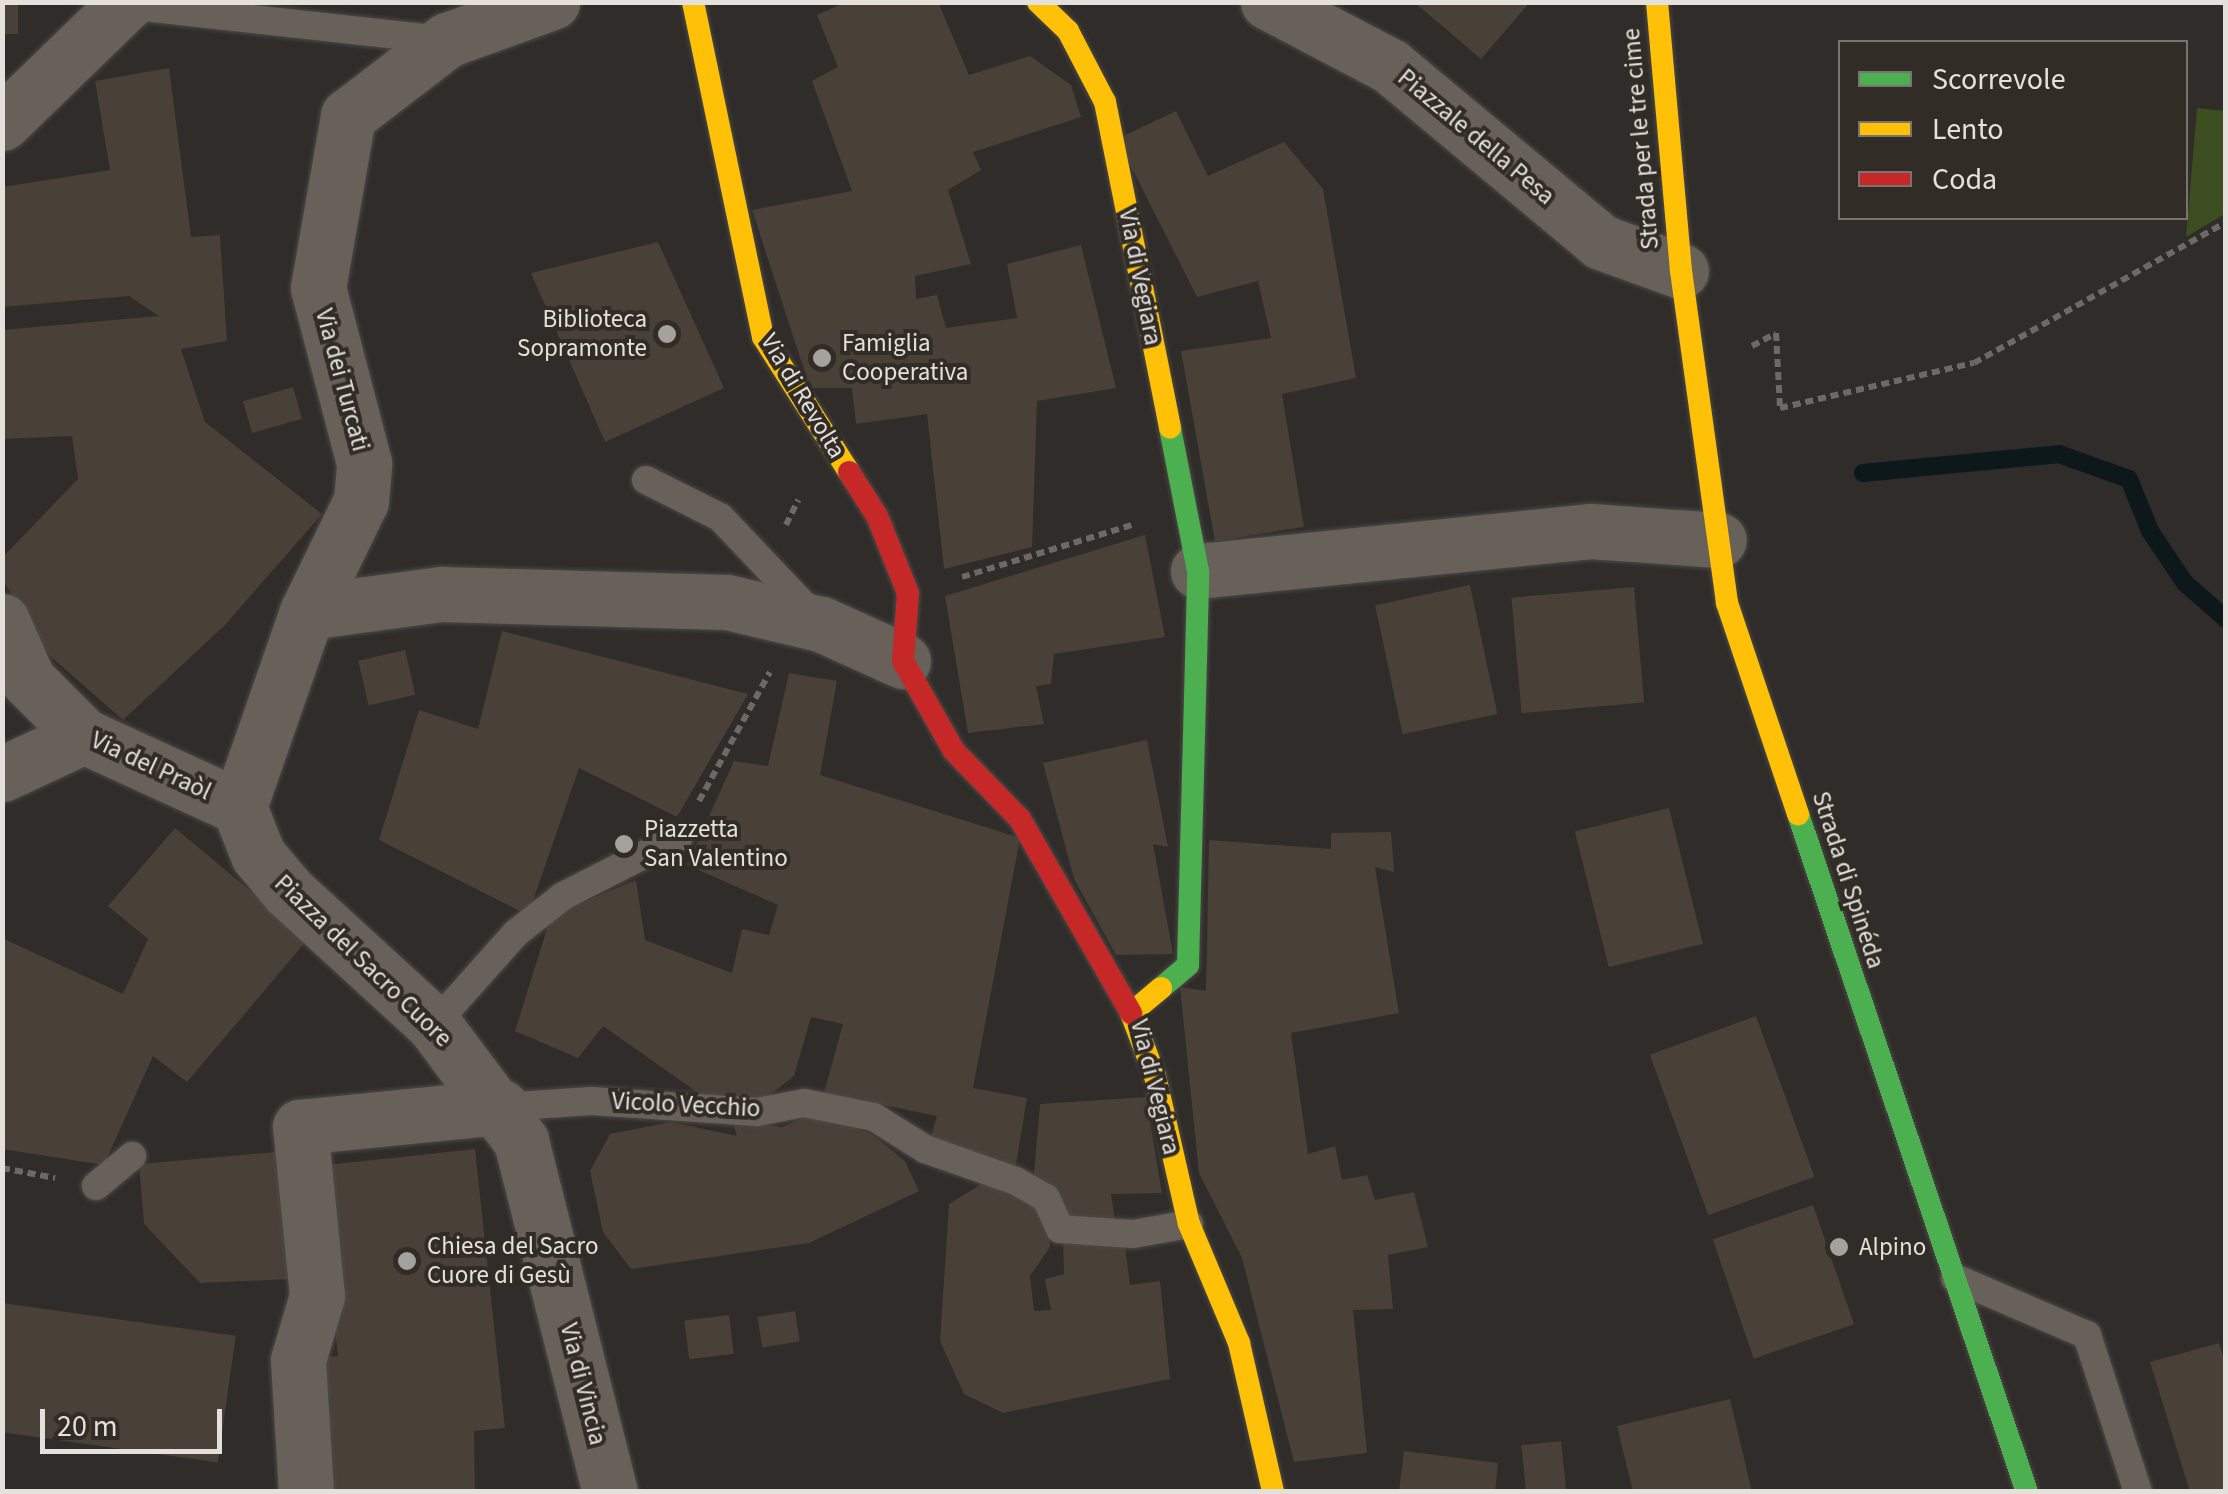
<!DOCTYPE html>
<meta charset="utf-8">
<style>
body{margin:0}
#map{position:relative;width:2228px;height:1494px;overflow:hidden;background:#2f2c29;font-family:"Source Sans 3",sans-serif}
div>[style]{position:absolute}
.green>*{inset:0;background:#3c4d1f}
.stream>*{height:18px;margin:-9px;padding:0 9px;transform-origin:9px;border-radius:9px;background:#0c181a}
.building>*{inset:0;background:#494037;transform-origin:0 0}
.path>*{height:6px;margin-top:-3px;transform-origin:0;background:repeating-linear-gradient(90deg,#6e6964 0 8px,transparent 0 13px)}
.roads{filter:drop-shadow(0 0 2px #4b4946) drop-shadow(0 0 2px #4b4946)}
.lane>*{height:28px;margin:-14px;padding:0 14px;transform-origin:14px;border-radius:14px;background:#676159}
.street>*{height:55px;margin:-27.5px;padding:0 27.5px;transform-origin:27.5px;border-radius:27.5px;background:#676159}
.fast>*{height:22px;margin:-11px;padding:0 11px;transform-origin:11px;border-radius:11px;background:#4caf50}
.slow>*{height:22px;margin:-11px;padding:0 11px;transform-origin:11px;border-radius:11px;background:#ffc107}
.jam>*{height:22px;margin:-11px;padding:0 11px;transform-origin:11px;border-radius:11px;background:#c62828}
.dots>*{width:28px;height:28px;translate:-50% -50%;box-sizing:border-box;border:5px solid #322c26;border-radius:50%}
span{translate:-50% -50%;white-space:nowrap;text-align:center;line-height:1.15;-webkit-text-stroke:8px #322c26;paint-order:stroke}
.street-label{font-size:25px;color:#e4e0dc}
.poi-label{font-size:25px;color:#e4e0dc}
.right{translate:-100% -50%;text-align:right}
.left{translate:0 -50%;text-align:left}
.frame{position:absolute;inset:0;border:5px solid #e4e0dc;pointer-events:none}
.legend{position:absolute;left:1838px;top:40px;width:350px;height:180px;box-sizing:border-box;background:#322c26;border:2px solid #79746f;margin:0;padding:12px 18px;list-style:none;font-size:30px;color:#e4e0dc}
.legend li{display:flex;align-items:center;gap:20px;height:50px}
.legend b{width:50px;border:2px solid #79746f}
.scale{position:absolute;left:40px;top:1409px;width:182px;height:45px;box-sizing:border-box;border:5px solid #e4e0dc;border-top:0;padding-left:12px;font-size:30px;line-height:35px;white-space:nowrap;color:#e4e0dc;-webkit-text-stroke:8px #322c26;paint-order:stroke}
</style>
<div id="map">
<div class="green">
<div style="clip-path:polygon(2197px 108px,2225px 111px,2225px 214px,2186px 237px)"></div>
</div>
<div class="stream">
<div style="left:1863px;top:473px;width:197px;rotate:-5.5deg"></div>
<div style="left:2059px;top:454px;width:74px;rotate:19.7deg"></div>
<div style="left:2129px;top:479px;width:56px;rotate:68deg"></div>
<div style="left:2150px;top:531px;width:63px;rotate:56.1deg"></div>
<div style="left:2185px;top:583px;width:55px;rotate:41.3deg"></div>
</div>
<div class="building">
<div style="left:2px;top:2px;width:16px;height:32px"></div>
<div style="clip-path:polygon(846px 2px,938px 2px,969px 75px,1030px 56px,1071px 85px,1081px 117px,973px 152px,981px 170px,948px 190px,971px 264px,915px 276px,916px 299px,937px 295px,946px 328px,1017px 318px,1007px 264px,1081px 245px,1116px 388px,1037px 401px,1032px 547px,944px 569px,927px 414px,856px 424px,852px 388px,810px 388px,752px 210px,852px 191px,812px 81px,838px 67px,817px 15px)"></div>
<div style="clip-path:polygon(1414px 2px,1530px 2px,1481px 59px)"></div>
<div style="clip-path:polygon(169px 68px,191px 237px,220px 235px,227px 341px,181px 349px,205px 422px,322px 514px,225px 625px,123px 720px,50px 656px,2px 579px,2px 558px,78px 479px,72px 436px,2px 439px,2px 330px,159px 316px,129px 296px,2px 307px,2px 187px,110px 170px,95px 81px)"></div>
<div style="clip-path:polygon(1176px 111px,1208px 176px,1284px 142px,1323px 189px,1356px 378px,1282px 394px,1304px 527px,1215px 541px,1181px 351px,1271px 338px,1258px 281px,1197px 297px,1117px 139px)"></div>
<div style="clip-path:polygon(658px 242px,724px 388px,605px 442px,531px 273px)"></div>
<div style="left:293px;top:387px;width:33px;height:52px;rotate:74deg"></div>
<div style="clip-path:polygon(1145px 535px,1165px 637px,1054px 654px,1051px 684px,1036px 686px,1044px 724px,968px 733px,945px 596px)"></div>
<div style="left:1470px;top:585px;width:132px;height:97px;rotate:78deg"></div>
<div style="left:1634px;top:587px;width:116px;height:123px;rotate:85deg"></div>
<div style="clip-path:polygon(502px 631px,748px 694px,677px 817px,579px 768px,528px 915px,379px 840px,419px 710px,478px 729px)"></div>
<div style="left:405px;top:650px;width:46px;height:48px;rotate:77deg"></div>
<div style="clip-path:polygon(789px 673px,837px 681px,820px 775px,1020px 838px,973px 1088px,1027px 1098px,1015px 1171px,930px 1140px,937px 1116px,824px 1093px,843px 1024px,811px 1017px,794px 1076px,756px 1106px,701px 1095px,603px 1026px,578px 1058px,515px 1031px,551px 916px,636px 880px,645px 940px,732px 973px,742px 929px,769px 935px,778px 905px,687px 865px,734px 761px,768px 766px)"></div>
<div style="clip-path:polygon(1147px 740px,1168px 847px,1153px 844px,1173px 954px,1116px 955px,1074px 879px,1043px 763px)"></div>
<div style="left:1669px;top:808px;width:140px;height:97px;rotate:76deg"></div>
<div style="clip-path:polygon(175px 828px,308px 939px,187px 1082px,153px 1056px,104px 1165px,2px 1149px,2px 938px,123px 994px,148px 939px,108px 906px)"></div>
<div style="clip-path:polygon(1391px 832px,1394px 872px,1375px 867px,1399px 1013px,1291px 1033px,1308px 1154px,1335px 1146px,1342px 1180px,1367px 1175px,1375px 1200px,1414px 1192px,1428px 1247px,1388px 1255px,1393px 1309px,1353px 1310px,1367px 1453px,1294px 1462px,1242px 1258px,1199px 1173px,1180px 987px,1206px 991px,1209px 840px,1331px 849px,1331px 833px)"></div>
<div style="left:1756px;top:1016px;width:171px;height:113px;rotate:70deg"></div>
<div style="clip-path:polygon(1146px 1097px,1162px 1193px,1111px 1194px,1116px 1227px,1063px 1224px,1034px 1174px,1040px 1104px)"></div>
<div style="clip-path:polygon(816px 1113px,872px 1134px,905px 1161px,919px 1191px,809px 1243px,631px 1269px,603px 1232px,590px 1171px,610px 1134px,671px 1122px,737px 1136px,732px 1121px,782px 1127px)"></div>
<div style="clip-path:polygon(475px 1149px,505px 1428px,474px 1431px,475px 1492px,327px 1492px,313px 1358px,338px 1356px,317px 1166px)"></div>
<div style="clip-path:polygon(276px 1152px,292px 1279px,200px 1283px,144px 1224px,139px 1164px)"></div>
<div style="clip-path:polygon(990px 1179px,1048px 1205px,1050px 1247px,1030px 1276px,1034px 1311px,1051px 1310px,1045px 1279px,1064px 1274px,1063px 1233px,1124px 1239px,1130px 1285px,1160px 1281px,1170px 1379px,1003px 1413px,964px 1394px,940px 1341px,949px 1204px)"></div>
<div style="left:1813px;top:1205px;width:126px;height:106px;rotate:71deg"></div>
<div style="left:2px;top:1303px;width:236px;height:128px;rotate:8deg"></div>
<div style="left:795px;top:1311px;width:31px;height:38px;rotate:81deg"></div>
<div style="left:729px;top:1315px;width:39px;height:45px;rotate:83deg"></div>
<div style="clip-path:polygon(2219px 1343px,2226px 1366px,2226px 1492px,2190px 1492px,2150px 1362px)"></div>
<div style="clip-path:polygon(1730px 1399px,1752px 1492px,1633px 1492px,1617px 1426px)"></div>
<div style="left:1561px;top:1441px;width:51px;height:40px;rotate:84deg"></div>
<div style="clip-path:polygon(1404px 1451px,1498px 1463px,1495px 1492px,1399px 1492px)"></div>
</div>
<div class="path">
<div style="left:1752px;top:346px;width:27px;rotate:-28deg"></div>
<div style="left:1776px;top:333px;width:75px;rotate:86.9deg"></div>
<div style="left:1780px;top:408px;width:199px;rotate:-13.1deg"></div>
<div style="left:1974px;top:363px;width:289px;rotate:-29.2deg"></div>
<div style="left:786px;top:525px;width:28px;rotate:-64deg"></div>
<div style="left:962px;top:577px;width:178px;rotate:-17deg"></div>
<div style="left:699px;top:801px;width:147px;rotate:-61.2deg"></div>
<div style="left:2px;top:1168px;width:54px;rotate:10.7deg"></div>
</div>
<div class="roads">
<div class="lane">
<div style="left:126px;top:5px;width:319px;rotate:6.3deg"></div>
<div style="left:646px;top:480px;width:83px;rotate:26.6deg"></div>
<div style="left:720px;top:517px;width:135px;rotate:46.5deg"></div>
<div style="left:434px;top:1025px;width:123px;rotate:-48.3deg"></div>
<div style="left:516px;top:933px;width:60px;rotate:-38.2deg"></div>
<div style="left:563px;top:896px;width:130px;rotate:-27deg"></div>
<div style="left:501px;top:1107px;width:91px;rotate:-3.8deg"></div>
<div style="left:592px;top:1101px;width:165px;rotate:3.8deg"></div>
<div style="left:757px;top:1112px;width:48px;rotate:-10.8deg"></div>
<div style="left:804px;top:1103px;width:71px;rotate:11.3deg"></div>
<div style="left:874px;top:1117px;width:60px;rotate:32.1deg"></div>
<div style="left:925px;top:1149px;width:96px;rotate:19.4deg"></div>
<div style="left:1016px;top:1181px;width:34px;rotate:30deg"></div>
<div style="left:1046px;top:1198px;width:34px;rotate:66deg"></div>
<div style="left:1060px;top:1229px;width:73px;rotate:3.9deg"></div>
<div style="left:1133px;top:1234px;width:57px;rotate:-10.1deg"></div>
<div style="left:96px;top:1186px;width:47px;rotate:-39.8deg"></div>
<div style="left:1955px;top:1278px;width:144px;rotate:23.4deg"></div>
<div style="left:2087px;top:1335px;width:165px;rotate:72deg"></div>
</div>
<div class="street">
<div style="left:1268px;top:2px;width:138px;rotate:27.7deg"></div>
<div style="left:1390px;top:66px;width:275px;rotate:39.8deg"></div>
<div style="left:1601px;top:242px;width:85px;rotate:19.9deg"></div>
<div style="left:2px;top:123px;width:174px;rotate:-44.1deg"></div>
<div style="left:1198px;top:571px;width:394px;rotate:-5.8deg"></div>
<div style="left:1590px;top:531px;width:129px;rotate:4deg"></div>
<div style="left:307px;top:612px;width:135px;rotate:-7.7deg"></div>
<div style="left:441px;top:594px;width:286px;rotate:1.6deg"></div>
<div style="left:727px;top:602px;width:97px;rotate:13.2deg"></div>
<div style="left:821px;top:624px;width:90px;rotate:24.3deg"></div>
<div style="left:2px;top:621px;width:64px;rotate:66.2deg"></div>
<div style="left:28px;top:680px;width:79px;rotate:45deg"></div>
<div style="left:84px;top:736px;width:170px;rotate:24.6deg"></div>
<div style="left:2px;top:774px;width:90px;rotate:-24.9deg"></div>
<div style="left:239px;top:807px;width:207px;rotate:-70.8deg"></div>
<div style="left:307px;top:612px;width:123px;rotate:-64.1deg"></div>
<div style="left:361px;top:501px;width:38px;rotate:-85deg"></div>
<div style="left:364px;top:463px;width:181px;rotate:-104.7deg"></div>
<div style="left:318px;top:288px;width:175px;rotate:-80.1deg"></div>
<div style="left:348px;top:116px;width:125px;rotate:-37.5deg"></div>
<div style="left:447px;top:40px;width:112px;rotate:-19.9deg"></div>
<div style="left:239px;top:807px;width:52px;rotate:68.4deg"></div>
<div style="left:258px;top:855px;width:47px;rotate:50.2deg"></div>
<div style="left:288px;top:891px;width:198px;rotate:42.5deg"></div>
<div style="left:434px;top:1025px;width:145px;rotate:53.1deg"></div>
<div style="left:521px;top:1141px;width:362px;rotate:75.8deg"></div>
<div style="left:306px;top:1492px;width:132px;rotate:-93.5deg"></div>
<div style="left:298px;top:1360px;width:67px;rotate:-73.5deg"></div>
<div style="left:317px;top:1296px;width:170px;rotate:-95.7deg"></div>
<div style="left:300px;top:1127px;width:202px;rotate:-5.7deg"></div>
</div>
<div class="fast">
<div style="left:1798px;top:814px;width:716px;rotate:71.34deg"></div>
<div style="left:1161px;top:988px;width:35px;rotate:-40deg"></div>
<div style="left:1188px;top:965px;width:394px;rotate:-88.5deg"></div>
<div style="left:1198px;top:571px;width:146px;rotate:-101.1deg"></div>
</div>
<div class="slow">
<div style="left:693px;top:2px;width:342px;rotate:78.2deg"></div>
<div style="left:763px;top:337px;width:160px;rotate:57.5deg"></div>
<div style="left:1038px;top:2px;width:42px;rotate:44deg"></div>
<div style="left:1068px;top:31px;width:80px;rotate:62.5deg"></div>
<div style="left:1105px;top:102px;width:332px;rotate:78.7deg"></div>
<div style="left:1657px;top:2px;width:270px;rotate:84.9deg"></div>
<div style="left:1681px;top:271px;width:335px;rotate:82.1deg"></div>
<div style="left:1727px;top:603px;width:223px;rotate:71.4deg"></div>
<div style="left:1161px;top:988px;width:39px;rotate:140deg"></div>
<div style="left:1131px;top:1013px;width:67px;rotate:69.1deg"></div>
<div style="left:1155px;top:1076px;width:152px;rotate:77.1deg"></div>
<div style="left:1189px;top:1224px;width:129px;rotate:67.2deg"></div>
<div style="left:1239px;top:1343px;width:153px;rotate:77.1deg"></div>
</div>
<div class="jam">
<div style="left:849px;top:472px;width:52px;rotate:57.5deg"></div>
<div style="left:877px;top:516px;width:83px;rotate:68.1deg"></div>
<div style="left:908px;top:593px;width:68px;rotate:94.2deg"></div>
<div style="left:903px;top:661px;width:103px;rotate:60.5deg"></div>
<div style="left:954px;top:751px;width:95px;rotate:45.9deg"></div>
<div style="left:1020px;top:819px;width:224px;rotate:60.2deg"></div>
</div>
</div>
<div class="dots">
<div style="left:667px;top:334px;background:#a5a19d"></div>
<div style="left:822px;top:358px;background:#a5a19d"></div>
<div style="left:624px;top:844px;background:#a5a19d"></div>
<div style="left:1839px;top:1247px;background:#a5a19d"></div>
<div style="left:407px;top:1261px;background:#a5a19d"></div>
</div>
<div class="street-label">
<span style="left:1476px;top:137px;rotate:40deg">Piazzale della Pesa</span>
<span style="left:1641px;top:139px;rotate:-95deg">Strada per le tre cime</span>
<span style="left:1140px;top:277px;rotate:79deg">Via di Vegiara</span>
<span style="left:342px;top:380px;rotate:75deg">Via dei Turcati</span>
<span style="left:803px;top:396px;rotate:59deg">Via di Revolta</span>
<span style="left:151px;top:766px;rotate:25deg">Via del Praòl</span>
<span style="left:1848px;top:880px;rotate:72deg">Strada di Spinéda</span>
<span style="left:363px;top:961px;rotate:44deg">Piazza del Sacro Cuore</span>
<span style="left:1155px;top:1087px;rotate:76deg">Via di Vegiara</span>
<span style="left:686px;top:1105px;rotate:3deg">Vicolo Vecchio</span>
<span style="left:583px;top:1384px;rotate:76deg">Via di Vincia</span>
</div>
<div class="poi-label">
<span class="right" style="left:647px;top:334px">Biblioteca<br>Sopramonte</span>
<span class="left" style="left:842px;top:358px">Famiglia<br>Cooperativa</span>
<span class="left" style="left:644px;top:844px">Piazzetta<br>San Valentino</span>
<span class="left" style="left:427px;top:1261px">Chiesa del Sacro<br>Cuore di Gesù</span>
<span class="left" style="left:1859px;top:1247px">Alpino</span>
</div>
<div class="frame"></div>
<ul class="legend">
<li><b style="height:12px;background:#4caf50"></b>Scorrevole</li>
<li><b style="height:12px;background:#ffc107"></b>Lento</li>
<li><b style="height:12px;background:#c62828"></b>Coda</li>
</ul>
<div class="scale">20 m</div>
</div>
